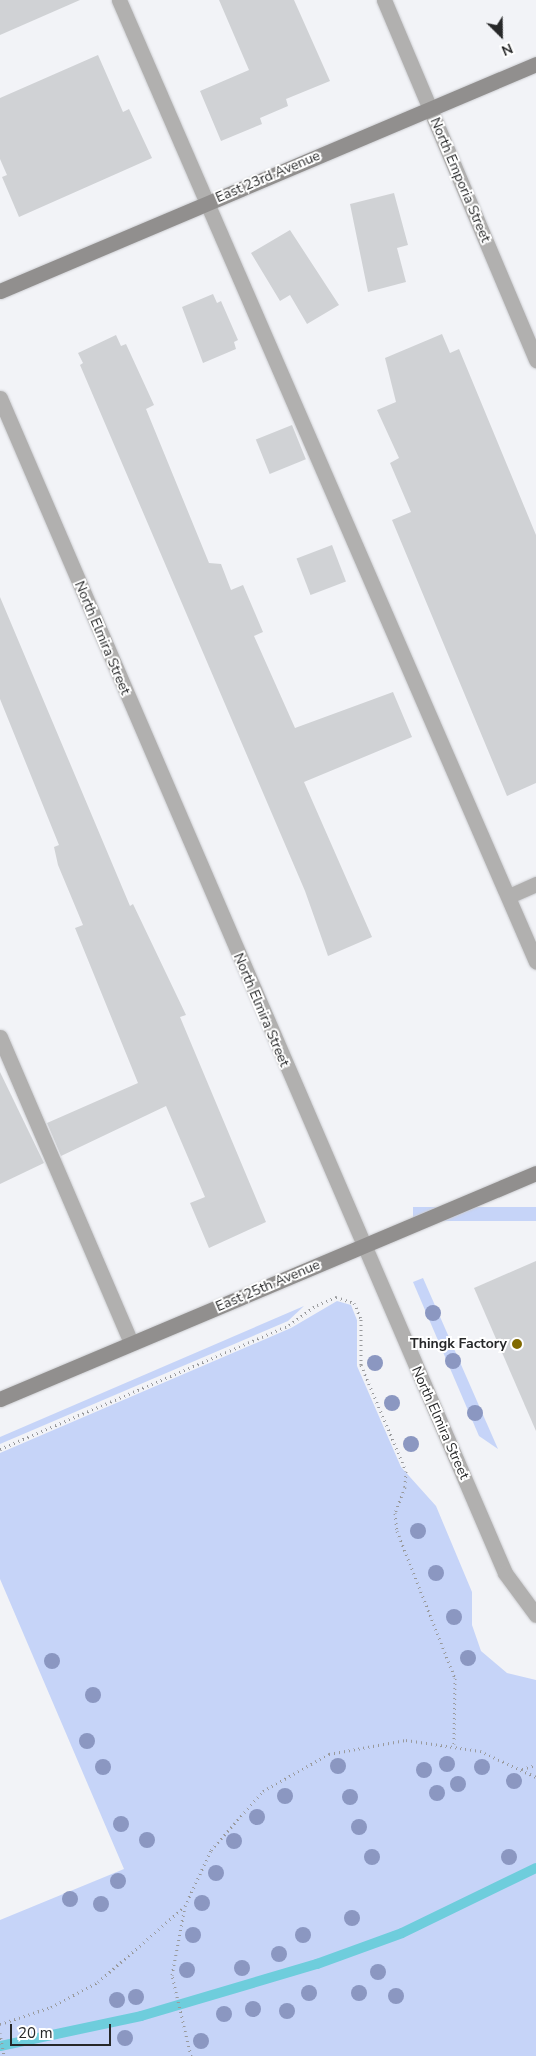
<!DOCTYPE html>
<style>
body{margin:0}
#map{position:relative;width:536px;height:2056px;overflow:hidden;background:#f2f3f7;font-family:"Nunito Sans",sans-serif}
div>[style]{position:absolute}
.green>*{inset:0;background:#c6d4f8;transform-origin:0 0}
.stream>*{height:10px;margin:-5px;padding:0 5px;transform-origin:5px;border-radius:5px;background:#6ecddc}
.building>*{inset:0;background:#d0d2d5;transform-origin:0 0}
.path>*{height:3px;margin-top:-1.5px;transform-origin:0;background:repeating-linear-gradient(90deg,#999a9d 0 1px,transparent 0 5px)}
.roads{filter:drop-shadow(0 0 1px #cdced2) drop-shadow(0 0 1px #cdced2)}
.lane>*{height:15px;margin:-7.5px;padding:0 7.5px;transform-origin:7.5px;border-radius:7.5px;background:#b1b0af}
.street>*{height:15px;margin:-7.5px;padding:0 7.5px;transform-origin:7.5px;border-radius:7.5px;background:#b1b0af}
.secondary>*{height:15px;margin:-7.5px;padding:0 7.5px;transform-origin:7.5px;border-radius:7.5px;background:#918f8e}
.trees>*{width:16px;height:16px;margin:-8px;border-radius:50%;background:#8b97c1}
.dots>*{width:14px;height:14px;translate:-50% -50%;box-sizing:border-box;border:2px solid #fff;border-radius:50%}
span{translate:-50% -50%;white-space:nowrap;text-align:center;line-height:1.15;-webkit-text-stroke:4px #fff;paint-order:stroke}
.street-label{font-size:14px;color:#272829}
.poi-label{font-size:14px;color:#272829;font-weight:700}
.right{translate:-100% -50%;text-align:right}
.north{position:absolute;left:476px;top:10px;width:50px;height:50px;-webkit-text-stroke:4px #fff;paint-order:stroke;rotate:157deg;font-size:14px;font-weight:700;line-height:20px;text-align:center;color:#272829}
.north::after{content:'';display:block;margin:auto;width:18px;height:22px;background:#272829;clip-path:polygon(50% 0,100% 100%,50% 72%,0 100%)}
.scale{position:absolute;left:10px;top:2024px;width:101px;height:22px;box-sizing:border-box;border:2px solid #272829;border-top:0;padding-left:6px;font-size:15px;line-height:18px;white-space:nowrap;color:#272829;-webkit-text-stroke:4px #fff;paint-order:stroke}
</style>
<div id="map">
<div class="green">
<div style="left:536px;top:1207px;width:14px;height:123px;rotate:90deg"></div>
<div style="clip-path:polygon(423px 1278px,498px 1449px,479px 1436px,413px 1282px)"></div>
<div style="clip-path:polygon(337px 1301px,351px 1305px,357px 1320px,357px 1366px,401px 1467px,436px 1506px,472px 1592px,472px 1625px,481px 1651px,507px 1673px,536px 1680px,536px 2056px,0 2056px,0 1920px,124px 1869px,0 1579px,0 1453px,291px 1328px)"></div>
<div style="clip-path:polygon(304px 1306px,288px 1321px,0 1444px,0 1437px)"></div>
</div>
<div class="stream">
<div style="left:0;top:2046px;width:144px;rotate:-12deg"></div>
<div style="left:141px;top:2016px;width:184px;rotate:-16.5deg"></div>
<div style="left:317px;top:1964px;width:90px;rotate:-20deg"></div>
<div style="left:402px;top:1933px;width:149px;rotate:-25.9deg"></div>
</div>
<div class="building">
<div style="clip-path:polygon(0 0,80px 0,0 35px)"></div>
<div style="clip-path:polygon(219px 0,294px 0,330px 81px,286px 99px,288px 106px,260px 118px,262px 124px,221px 141px,200px 91px,249px 70px)"></div>
<div style="clip-path:polygon(98px 55px,123px 112px,129px 109px,152px 158px,19px 217px,2px 177px,7px 175px,0 159px,0 98px)"></div>
<div style="clip-path:polygon(394px 193px,408px 245px,397px 248px,406px 282px,368px 292px,350px 204px)"></div>
<div style="clip-path:polygon(290px 230px,339px 305px,307px 324px,290px 295px,280px 301px,251px 253px)"></div>
<div style="clip-path:polygon(213px 294px,217px 303px,221px 301px,238px 340px,234px 342px,236px 349px,203px 363px,182px 307px)"></div>
<div style="clip-path:polygon(442px 334px,450px 353px,459px 349px,536px 535px,536px 783px,507px 796px,392px 520px,411px 512px,390px 463px,399px 458px,377px 410px,396px 402px,385px 358px)"></div>
<div style="clip-path:polygon(116px 335px,121px 346px,126px 344px,154px 405px,146px 409px,209px 563px,221px 564px,231px 590px,243px 585px,263px 632px,254px 636px,295px 728px,393px 692px,412px 737px,304px 782px,372px 937px,328px 956px,305px 891px,80px 365px,83px 363px,78px 353px)"></div>
<div style="left:292px;top:425px;width:37px;height:39px;rotate:68deg"></div>
<div style="left:332px;top:545px;width:39px;height:38px;rotate:69deg"></div>
<div style="clip-path:polygon(0 597px,130px 906px,133px 904px,186px 1015px,180px 1017px,266px 1222px,209px 1248px,190px 1203px,205px 1197px,166px 1106px,61px 1156px,47px 1123px,138px 1083px,75px 928px,83px 925px,58px 865px,54px 847px,59px 845px,0 699px)"></div>
<div style="clip-path:polygon(0 1072px,44px 1163px,0 1184px)"></div>
<div style="clip-path:polygon(536px 1261px,536px 1431px,474px 1288px)"></div>
</div>
<div class="path">
<div style="left:0;top:1449px;width:314px;rotate:-23.2deg"></div>
<div style="left:289px;top:1325px;width:34px;rotate:-36deg"></div>
<div style="left:317px;top:1305px;width:21px;rotate:-23deg"></div>
<div style="left:336px;top:1297px;width:19px;rotate:18deg"></div>
<div style="left:354px;top:1303px;width:17px;rotate:66deg"></div>
<div style="left:361px;top:1319px;width:46px;rotate:90deg"></div>
<div style="left:361px;top:1365px;width:115px;rotate:67deg"></div>
<div style="left:406px;top:1471px;width:16px;rotate:94deg"></div>
<div style="left:405px;top:1487px;width:28px;rotate:111deg"></div>
<div style="left:395px;top:1513px;width:18px;rotate:84deg"></div>
<div style="left:397px;top:1531px;width:158px;rotate:68.5deg"></div>
<div style="left:455px;top:1678px;width:66px;rotate:90.9deg"></div>
<div style="left:522px;top:1769px;width:15px;rotate:-16deg"></div>
<div style="left:0;top:2024px;width:54px;rotate:-18.4deg"></div>
<div style="left:51px;top:2007px;width:53px;rotate:-28deg"></div>
<div style="left:98px;top:1982px;width:114px;rotate:-41.1deg"></div>
<div style="left:0;top:2033px;width:23px;rotate:80deg"></div>
<div style="left:191px;top:2056px;width:83px;rotate:-103.2deg"></div>
<div style="left:172px;top:1975px;width:70px;rotate:-79.3deg"></div>
<div style="left:185px;top:1906px;width:62px;rotate:-65.1deg"></div>
<div style="left:211px;top:1850px;width:79px;rotate:-48.6deg"></div>
<div style="left:263px;top:1791px;width:76px;rotate:-29.3deg"></div>
<div style="left:329px;top:1754px;width:78px;rotate:-10.3deg"></div>
<div style="left:406px;top:1740px;width:75px;rotate:8.5deg"></div>
<div style="left:480px;top:1751px;width:62px;rotate:24.9deg"></div>
</div>
<div class="roads">
<div class="lane">
<div style="left:119px;top:0;width:1048px;rotate:66.56deg"></div>
<div style="left:509px;top:896px;width:30px;rotate:-24deg"></div>
<div style="left:0;top:1037px;width:333px;rotate:66.8deg"></div>
</div>
<div class="street">
<div style="left:384px;top:0;width:391px;rotate:67.1deg"></div>
<div style="left:0;top:398px;width:1279px;rotate:66.74deg"></div>
<div style="left:505px;top:1573px;width:52px;rotate:53.6deg"></div>
</div>
<div class="secondary">
<div style="left:0;top:291px;width:582px;rotate:-22.95deg"></div>
<div style="left:0;top:1399px;width:582px;rotate:-22.86deg"></div>
</div>
</div>
<div class="trees">
<div style="left:433px;top:1313px"></div>
<div style="left:453px;top:1361px"></div>
<div style="left:375px;top:1363px"></div>
<div style="left:392px;top:1403px"></div>
<div style="left:475px;top:1413px"></div>
<div style="left:411px;top:1444px"></div>
<div style="left:418px;top:1531px"></div>
<div style="left:436px;top:1573px"></div>
<div style="left:454px;top:1617px"></div>
<div style="left:468px;top:1658px"></div>
<div style="left:52px;top:1661px"></div>
<div style="left:93px;top:1695px"></div>
<div style="left:87px;top:1741px"></div>
<div style="left:447px;top:1764px"></div>
<div style="left:338px;top:1766px"></div>
<div style="left:103px;top:1767px"></div>
<div style="left:482px;top:1767px"></div>
<div style="left:424px;top:1770px"></div>
<div style="left:514px;top:1781px"></div>
<div style="left:458px;top:1784px"></div>
<div style="left:437px;top:1793px"></div>
<div style="left:285px;top:1796px"></div>
<div style="left:350px;top:1797px"></div>
<div style="left:257px;top:1817px"></div>
<div style="left:121px;top:1824px"></div>
<div style="left:359px;top:1827px"></div>
<div style="left:147px;top:1840px"></div>
<div style="left:234px;top:1841px"></div>
<div style="left:372px;top:1857px"></div>
<div style="left:509px;top:1857px"></div>
<div style="left:216px;top:1873px"></div>
<div style="left:118px;top:1881px"></div>
<div style="left:70px;top:1899px"></div>
<div style="left:202px;top:1903px"></div>
<div style="left:101px;top:1904px"></div>
<div style="left:352px;top:1918px"></div>
<div style="left:193px;top:1935px"></div>
<div style="left:303px;top:1935px"></div>
<div style="left:279px;top:1954px"></div>
<div style="left:242px;top:1968px"></div>
<div style="left:187px;top:1970px"></div>
<div style="left:378px;top:1972px"></div>
<div style="left:309px;top:1993px"></div>
<div style="left:359px;top:1993px"></div>
<div style="left:396px;top:1996px"></div>
<div style="left:136px;top:1997px"></div>
<div style="left:117px;top:2000px"></div>
<div style="left:253px;top:2009px"></div>
<div style="left:287px;top:2011px"></div>
<div style="left:224px;top:2014px"></div>
<div style="left:125px;top:2038px"></div>
<div style="left:201px;top:2041px"></div>
</div>
<div class="dots">
<div style="left:517px;top:1344px;background:#806900"></div>
</div>
<div class="street-label">
<span style="left:268px;top:177px;rotate:-23deg">East 23rd Avenue</span>
<span style="left:460px;top:180px;rotate:67deg">North Emporia Street</span>
<span style="left:102px;top:638px;rotate:67deg">North Elmira Street</span>
<span style="left:261px;top:1010px;rotate:67deg">North Elmira Street</span>
<span style="left:268px;top:1286px;rotate:-23deg">East 25th Avenue</span>
<span style="left:440px;top:1423px;rotate:66deg">North Elmira Street</span>
</div>
<div class="poi-label">
<span class="right" style="left:507px;top:1344px">Thingk Factory</span>
</div>
<div class="north">N</div>
<div class="scale">20 m</div>
</div>
